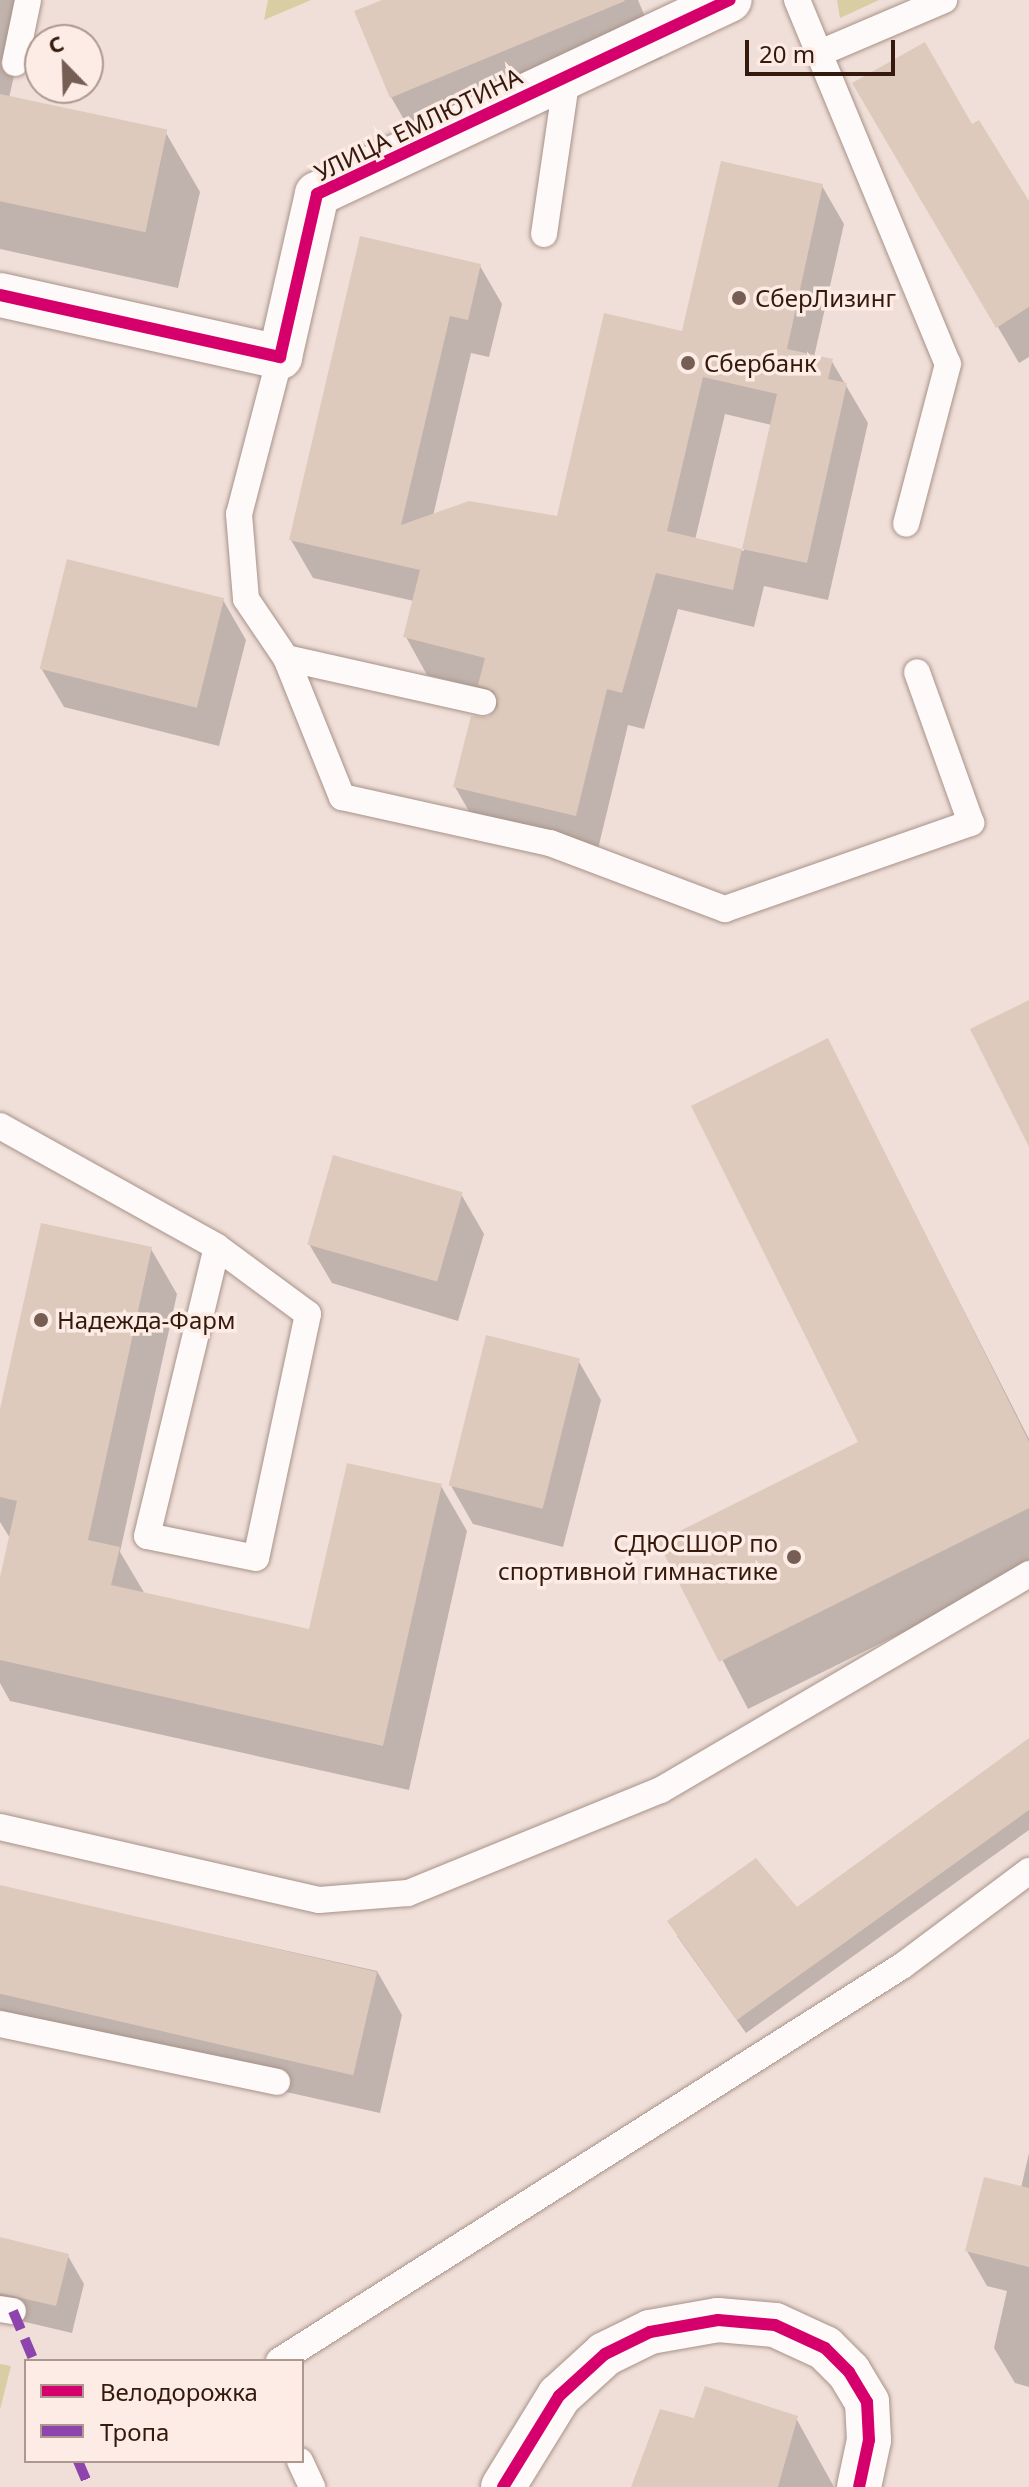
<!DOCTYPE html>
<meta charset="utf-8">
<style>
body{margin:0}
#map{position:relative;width:1029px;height:2487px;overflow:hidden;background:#f0dfd8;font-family:"Noto Sans",sans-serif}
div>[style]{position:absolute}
.green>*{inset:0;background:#d9cda3}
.shadow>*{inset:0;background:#0003}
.building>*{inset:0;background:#decabc;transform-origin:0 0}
.roads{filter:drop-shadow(0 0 2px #a7938a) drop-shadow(0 0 2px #a7938a)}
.lane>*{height:26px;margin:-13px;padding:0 13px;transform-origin:13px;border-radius:13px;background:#fdfaf9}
.street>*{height:44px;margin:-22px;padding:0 22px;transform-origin:22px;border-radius:22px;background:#fdfaf9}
.quiet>*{height:10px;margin-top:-5px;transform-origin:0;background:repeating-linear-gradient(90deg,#8e44ad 0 20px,transparent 0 30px)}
.cycleway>*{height:12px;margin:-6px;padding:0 6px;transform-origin:6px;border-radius:6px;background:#d6006c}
.dots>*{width:22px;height:22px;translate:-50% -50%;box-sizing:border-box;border:4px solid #fcece5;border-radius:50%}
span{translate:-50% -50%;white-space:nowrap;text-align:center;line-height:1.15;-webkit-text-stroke:7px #fcece5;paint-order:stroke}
.street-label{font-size:24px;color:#35190d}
.poi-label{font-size:24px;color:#35190d}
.left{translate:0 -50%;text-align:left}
.right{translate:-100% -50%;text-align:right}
.legend{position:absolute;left:24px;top:2359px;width:280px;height:104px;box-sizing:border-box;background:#fcece5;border:2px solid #ac988f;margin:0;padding:10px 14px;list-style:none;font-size:24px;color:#35190d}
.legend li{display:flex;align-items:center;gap:16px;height:40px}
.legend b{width:40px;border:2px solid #ac988f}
.north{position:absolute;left:24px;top:24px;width:80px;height:80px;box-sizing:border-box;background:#fcece5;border:2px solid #ac988f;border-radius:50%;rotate:337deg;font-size:22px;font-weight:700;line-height:32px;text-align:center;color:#35190d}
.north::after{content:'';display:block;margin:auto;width:28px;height:36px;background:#765e54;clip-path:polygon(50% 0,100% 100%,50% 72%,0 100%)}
.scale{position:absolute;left:745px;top:40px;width:150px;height:36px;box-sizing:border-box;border:4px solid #35190d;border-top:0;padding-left:10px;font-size:24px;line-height:28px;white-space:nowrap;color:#35190d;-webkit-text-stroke:6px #fcece5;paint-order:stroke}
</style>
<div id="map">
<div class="green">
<div style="clip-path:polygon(268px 0,311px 0,264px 20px)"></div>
<div style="clip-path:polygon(837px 0,879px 0,840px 18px)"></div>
<div style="clip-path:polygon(0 2364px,11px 2366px,0 2410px)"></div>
</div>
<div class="shadow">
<div style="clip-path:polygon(0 0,31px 0,9px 98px,166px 133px,200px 192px,178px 288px,0 249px)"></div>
<div style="clip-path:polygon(387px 0,638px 0,662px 58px,425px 156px,391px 97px)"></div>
<div style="clip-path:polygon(855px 83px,972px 127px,1029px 204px,1029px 357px,1019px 363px)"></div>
<div style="clip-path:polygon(evenodd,822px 186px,844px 224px,814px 357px,831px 360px,868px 423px,828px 600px,764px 586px,754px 627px,678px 609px,644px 729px,628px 725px,597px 853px,477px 825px,455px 787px,496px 712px,483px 689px,427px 675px,406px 637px,414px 601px,313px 578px,291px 540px,480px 266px,502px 304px,489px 357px,471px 353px,433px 516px,559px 519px,683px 333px,822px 186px,725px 414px,772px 425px,744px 551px,695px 540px,725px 414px)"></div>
<div style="clip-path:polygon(223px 600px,246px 640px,219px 746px,64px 707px,41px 668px)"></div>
<div style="clip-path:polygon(827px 1041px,1029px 1439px,1029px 1570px,748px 1709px,661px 1542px,861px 1443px)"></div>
<div style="clip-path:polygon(461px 1194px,484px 1234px,458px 1321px,332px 1283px,309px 1244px)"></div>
<div style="clip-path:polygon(151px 1249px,177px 1294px,120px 1552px,145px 1594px,310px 1631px,441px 1486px,467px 1531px,409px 1790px,10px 1701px,0 1683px,0 1586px,10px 1538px,0 1522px,0 1418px)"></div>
<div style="clip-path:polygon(578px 1360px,601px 1400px,563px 1547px,473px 1524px,450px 1484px)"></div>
<div style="clip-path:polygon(1029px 1741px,1029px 1830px,746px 2033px,677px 1936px,797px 1910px)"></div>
<div style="clip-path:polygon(0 1887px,377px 1971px,402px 2015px,380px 2113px,0 2028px)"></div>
<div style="clip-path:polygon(1029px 2153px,1029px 2387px,1015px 2383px,994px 2348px,1007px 2291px,987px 2286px,967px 2251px,1021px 2188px)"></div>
<div style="clip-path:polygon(0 2239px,68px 2256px,84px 2284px,72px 2333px,0 2316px)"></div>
<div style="clip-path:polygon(796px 2418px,834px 2487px,633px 2487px,696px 2420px)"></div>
</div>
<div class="building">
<div style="clip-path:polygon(382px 0,624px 0,625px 1px,390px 98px,354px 11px)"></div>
<div style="clip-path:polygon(925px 42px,972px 124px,979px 120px,1029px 201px,1029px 307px,996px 328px,852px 83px)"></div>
<div style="left:0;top:94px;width:171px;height:105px;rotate:12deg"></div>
<div style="clip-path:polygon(evenodd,721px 161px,823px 184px,787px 349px,833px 359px,828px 379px,847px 383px,807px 563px,742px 549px,733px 590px,656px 573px,622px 693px,607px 689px,576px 816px,453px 787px,471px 716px,488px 717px,498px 706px,494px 691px,478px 685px,485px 658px,403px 637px,420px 570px,289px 540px,360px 236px,481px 264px,468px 320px,450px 316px,401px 525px,469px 501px,557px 516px,604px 313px,682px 331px,721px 161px,703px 377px,777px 394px,742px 549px,667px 531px,703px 377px)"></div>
<div style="left:67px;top:559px;width:162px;height:113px;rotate:14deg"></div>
<div style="clip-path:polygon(1029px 1000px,1029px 1147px,970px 1029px)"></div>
<div style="clip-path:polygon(828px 1038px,1029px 1442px,1029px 1508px,719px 1662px,658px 1542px,858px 1442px,691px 1106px)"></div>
<div style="left:333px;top:1155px;width:135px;height:93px;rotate:16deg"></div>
<div style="clip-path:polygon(41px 1223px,152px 1247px,88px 1540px,120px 1547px,111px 1585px,309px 1629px,347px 1463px,442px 1484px,383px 1746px,0 1660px,0 1577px,17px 1501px,0 1497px,0 1409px)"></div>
<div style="left:486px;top:1335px;width:97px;height:155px;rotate:14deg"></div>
<div style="clip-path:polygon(1029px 1738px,1029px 1810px,737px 2020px,667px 1921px,756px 1858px,797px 1907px)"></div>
<div style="left:0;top:1885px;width:387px;height:106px;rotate:13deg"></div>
<div style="clip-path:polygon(984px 2177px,1029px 2188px,1029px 2267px,965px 2251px)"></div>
<div style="clip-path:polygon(0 2237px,69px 2254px,56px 2306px,0 2293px)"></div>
<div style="clip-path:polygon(705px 2386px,798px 2416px,778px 2487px,631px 2487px,660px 2409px,694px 2418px)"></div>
</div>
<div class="roads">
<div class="lane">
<div style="left:797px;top:0;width:394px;rotate:67.5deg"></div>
<div style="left:948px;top:364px;width:165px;rotate:104.7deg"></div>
<div style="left:820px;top:53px;width:135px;rotate:-23.1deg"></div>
<div style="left:15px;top:63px;width:64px;rotate:-78.3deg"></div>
<div style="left:544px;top:234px;width:159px;rotate:-81.7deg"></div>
<div style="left:280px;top:357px;width:162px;rotate:104.6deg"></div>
<div style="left:239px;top:514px;width:85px;rotate:85.3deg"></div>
<div style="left:246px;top:599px;width:71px;rotate:55.9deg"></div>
<div style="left:286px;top:658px;width:202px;rotate:12.6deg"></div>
<div style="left:286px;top:658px;width:150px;rotate:68.1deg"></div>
<div style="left:342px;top:797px;width:213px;rotate:12.5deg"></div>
<div style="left:550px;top:843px;width:187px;rotate:20.7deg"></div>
<div style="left:725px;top:909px;width:261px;rotate:-19.3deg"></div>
<div style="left:971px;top:823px;width:160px;rotate:-109.7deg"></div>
<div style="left:0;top:1126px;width:248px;rotate:29.1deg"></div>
<div style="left:217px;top:1247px;width:113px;rotate:36.4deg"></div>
<div style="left:308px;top:1314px;width:249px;rotate:102deg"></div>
<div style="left:256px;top:1558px;width:111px;rotate:-168.6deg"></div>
<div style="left:147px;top:1536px;width:297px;rotate:-76.4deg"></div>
<div style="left:0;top:1827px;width:327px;rotate:12.9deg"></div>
<div style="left:319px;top:1900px;width:89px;rotate:-4.5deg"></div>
<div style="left:408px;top:1893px;width:273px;rotate:-22.2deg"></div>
<div style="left:661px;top:1790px;width:427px;rotate:-30.4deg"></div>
<div style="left:0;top:2024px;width:283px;rotate:11.8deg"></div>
<div style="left:0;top:2309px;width:13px;rotate:9deg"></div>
<div style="left:279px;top:2361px;width:738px;rotate:-32.38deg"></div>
<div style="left:902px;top:1966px;width:159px;rotate:-36.8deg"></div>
<div style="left:300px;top:2461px;width:29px;rotate:65deg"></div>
</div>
<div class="street">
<div style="left:0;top:295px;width:287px;rotate:12.5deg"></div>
<div style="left:280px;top:357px;width:167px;rotate:-77.2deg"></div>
<div style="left:317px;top:194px;width:456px;rotate:-25.2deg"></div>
<div style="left:503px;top:2487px;width:107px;rotate:-58.4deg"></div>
<div style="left:559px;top:2396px;width:62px;rotate:-42.4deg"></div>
<div style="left:605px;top:2354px;width:50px;rotate:-26.1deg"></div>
<div style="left:650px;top:2332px;width:69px;rotate:-10deg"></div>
<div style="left:718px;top:2320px;width:57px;rotate:5deg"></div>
<div style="left:775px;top:2325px;width:55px;rotate:24.7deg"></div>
<div style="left:825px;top:2348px;width:34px;rotate:45deg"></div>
<div style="left:849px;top:2372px;width:35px;rotate:59deg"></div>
<div style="left:867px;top:2402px;width:38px;rotate:87deg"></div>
<div style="left:869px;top:2440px;width:48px;rotate:102deg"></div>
</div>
</div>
<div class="quiet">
<div style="left:13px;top:2311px;width:54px;rotate:67.2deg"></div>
<div style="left:78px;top:2461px;width:28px;rotate:67deg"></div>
</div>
<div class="cycleway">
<div style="left:0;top:295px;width:287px;rotate:12.5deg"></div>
<div style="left:280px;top:357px;width:167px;rotate:-77.2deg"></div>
<div style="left:317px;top:194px;width:456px;rotate:-25.2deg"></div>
<div style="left:503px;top:2487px;width:107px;rotate:-58.4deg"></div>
<div style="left:559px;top:2396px;width:62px;rotate:-42.4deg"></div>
<div style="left:605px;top:2354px;width:50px;rotate:-26.1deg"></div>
<div style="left:650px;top:2332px;width:69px;rotate:-10deg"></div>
<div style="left:718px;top:2320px;width:57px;rotate:5deg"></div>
<div style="left:775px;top:2325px;width:55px;rotate:24.7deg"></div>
<div style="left:825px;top:2348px;width:34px;rotate:45deg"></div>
<div style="left:849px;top:2372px;width:35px;rotate:59deg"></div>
<div style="left:867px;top:2402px;width:38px;rotate:87deg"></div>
<div style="left:869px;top:2440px;width:48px;rotate:102deg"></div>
</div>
<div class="dots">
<div style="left:739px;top:298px;background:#765e54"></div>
<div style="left:688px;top:363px;background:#765e54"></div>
<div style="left:41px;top:1320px;background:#765e54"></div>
<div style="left:794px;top:1557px;background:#765e54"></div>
</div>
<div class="street-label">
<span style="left:418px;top:124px;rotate:-26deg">УЛИЦА ЕМЛЮТИНА</span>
</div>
<div class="poi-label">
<span class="left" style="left:755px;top:298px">СберЛизинг</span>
<span class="left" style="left:704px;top:363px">Сбербанк</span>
<span class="left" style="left:57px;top:1320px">Надежда-Фарм</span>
<span class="right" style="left:778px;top:1557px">СДЮСШОР по<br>спортивной гимнастике</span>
</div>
<ul class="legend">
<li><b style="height:10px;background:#d6006c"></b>Велодорожка</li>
<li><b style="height:10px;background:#8e44ad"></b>Тропа</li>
</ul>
<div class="north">С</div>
<div class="scale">20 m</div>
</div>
